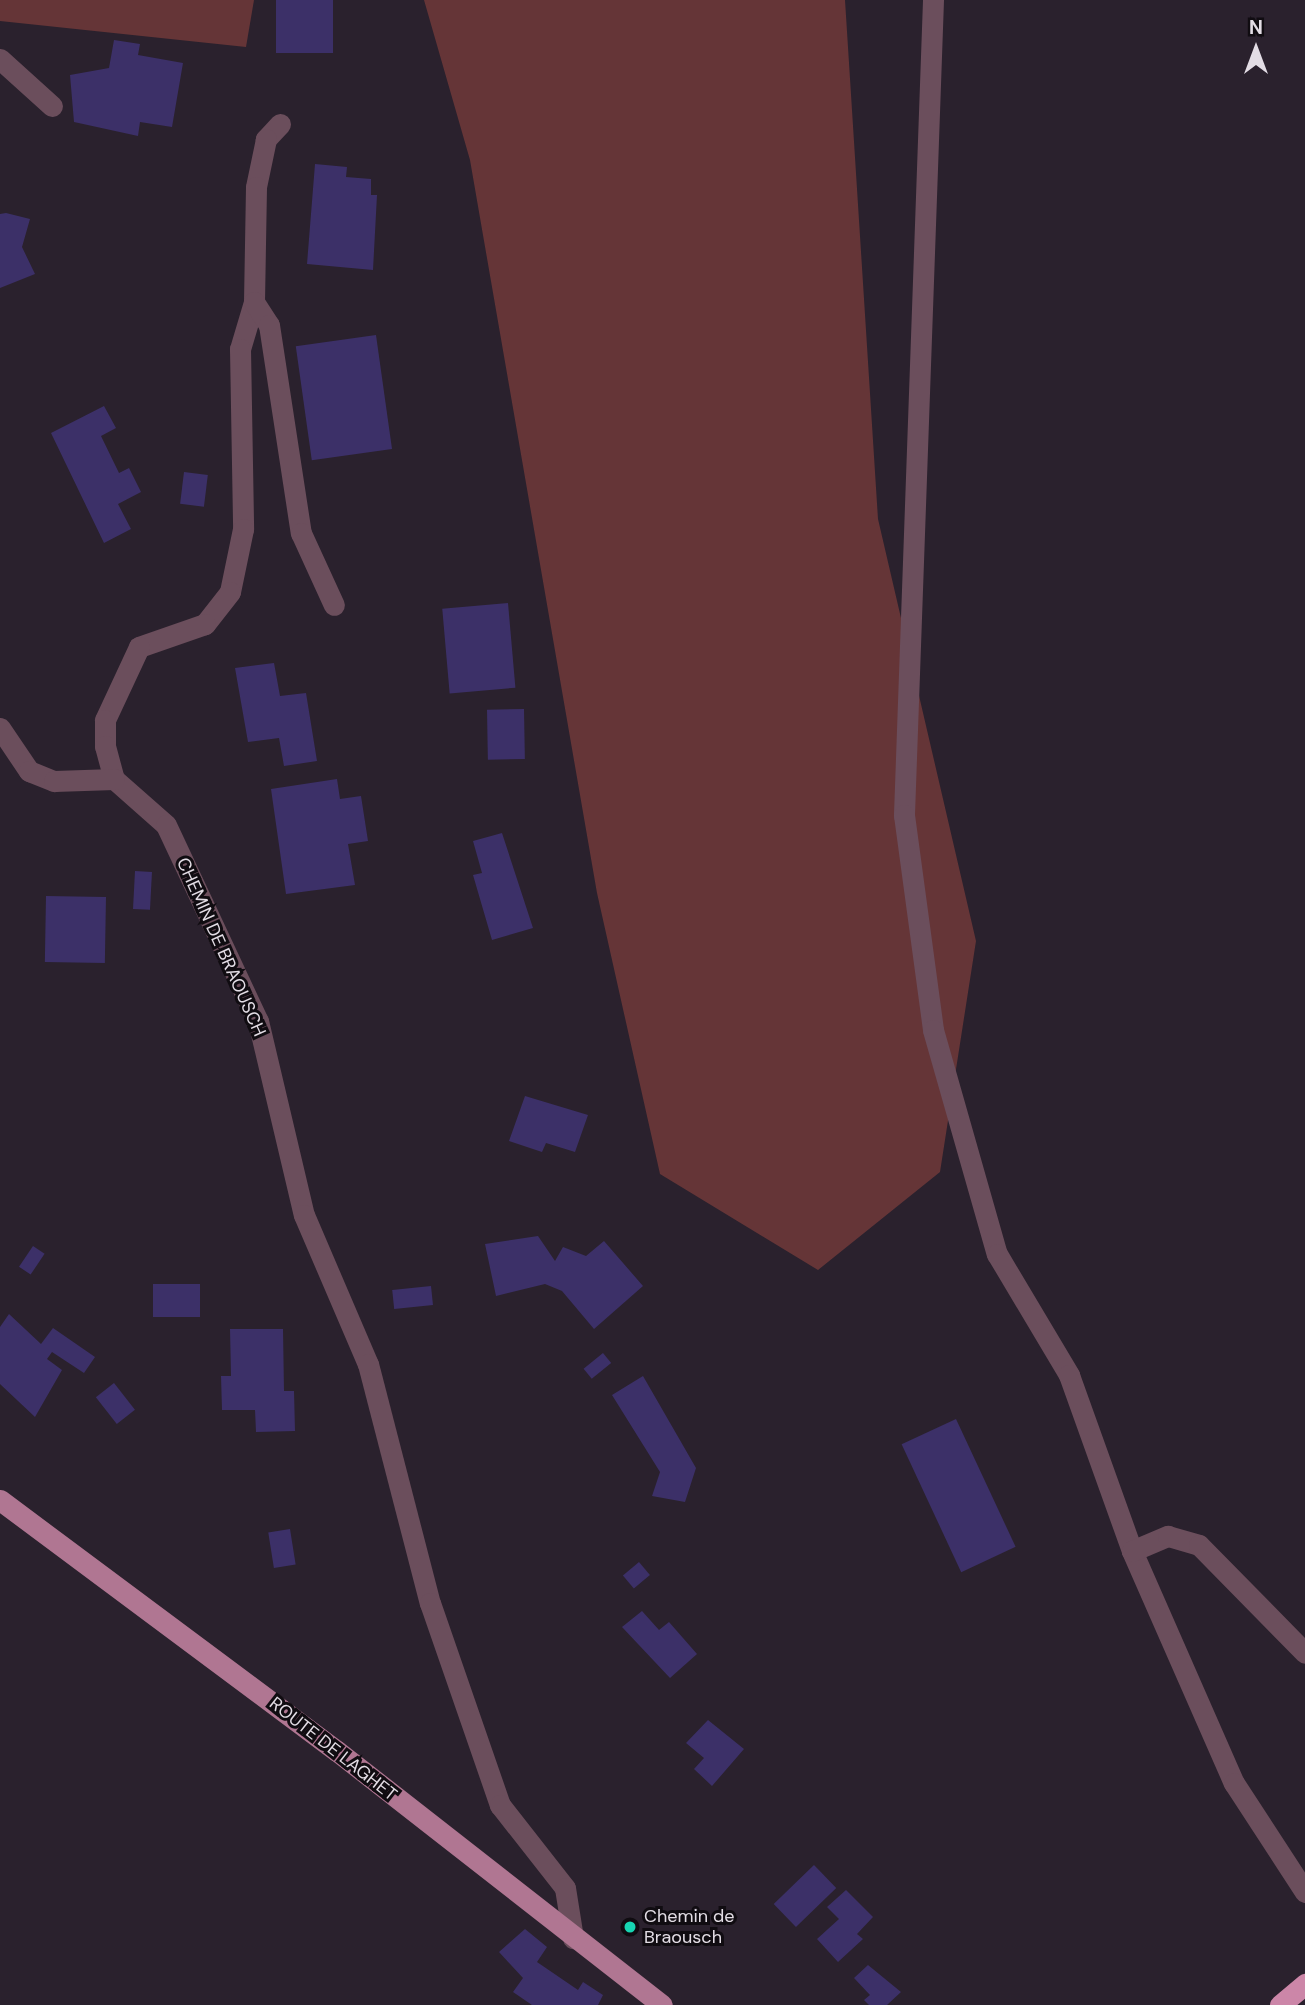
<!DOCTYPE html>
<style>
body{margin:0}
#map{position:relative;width:1305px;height:2005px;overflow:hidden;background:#2a212d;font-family:"DM Sans",sans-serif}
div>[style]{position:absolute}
.green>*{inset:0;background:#653537}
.building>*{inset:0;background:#3c3068;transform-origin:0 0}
.minor>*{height:21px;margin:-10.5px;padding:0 10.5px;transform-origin:10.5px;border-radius:10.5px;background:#6b4e5c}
.major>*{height:21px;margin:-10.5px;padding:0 10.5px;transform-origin:10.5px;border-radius:10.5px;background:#b07692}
.highway>*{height:21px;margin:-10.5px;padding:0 10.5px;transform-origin:10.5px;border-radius:10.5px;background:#cc86a8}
.dots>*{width:19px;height:19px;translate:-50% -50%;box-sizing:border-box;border:4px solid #100c11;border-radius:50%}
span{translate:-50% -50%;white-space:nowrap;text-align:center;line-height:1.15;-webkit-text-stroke:6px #100c11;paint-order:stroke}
.street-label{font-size:18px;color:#e3dde5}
.poi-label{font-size:18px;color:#e3dde5}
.left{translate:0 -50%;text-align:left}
.north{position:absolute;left:1221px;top:14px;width:70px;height:70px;-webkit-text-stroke:5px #100c11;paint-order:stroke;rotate:0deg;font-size:19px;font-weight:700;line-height:28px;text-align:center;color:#e3dde5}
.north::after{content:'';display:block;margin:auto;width:24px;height:32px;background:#e3dde5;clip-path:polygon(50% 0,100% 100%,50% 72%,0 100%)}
</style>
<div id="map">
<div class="green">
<div style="clip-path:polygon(0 0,254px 0,246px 47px,0 21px)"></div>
<div style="clip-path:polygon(424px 0,845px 0,878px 519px,976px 941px,940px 1172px,818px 1270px,660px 1174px,597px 893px,470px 160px)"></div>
</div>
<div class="building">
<div style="left:276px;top:0;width:57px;height:53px"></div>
<div style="clip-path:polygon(114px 40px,140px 44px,138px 55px,183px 63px,172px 127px,140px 122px,138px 136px,74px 122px,70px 75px,109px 68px)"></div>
<div style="clip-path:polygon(315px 164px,347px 167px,346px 177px,371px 179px,371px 195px,377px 195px,373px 270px,307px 264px)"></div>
<div style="clip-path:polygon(6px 213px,30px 219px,22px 247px,35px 274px,0 288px,0 214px)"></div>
<div style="left:376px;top:335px;width:115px;height:81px;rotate:82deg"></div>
<div style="clip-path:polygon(104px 406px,116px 428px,101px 436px,119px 473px,129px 468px,141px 492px,118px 504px,131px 529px,104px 543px,51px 433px)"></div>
<div style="left:184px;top:472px;width:24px;height:32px;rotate:7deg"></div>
<div style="left:508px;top:603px;width:85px;height:66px;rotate:85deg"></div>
<div style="clip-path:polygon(274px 663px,280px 696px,306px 693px,317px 761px,284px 766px,279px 738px,248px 742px,235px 668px)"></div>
<div style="left:524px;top:709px;width:50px;height:37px;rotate:89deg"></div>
<div style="clip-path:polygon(337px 779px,340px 799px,361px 796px,368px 841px,348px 844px,355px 885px,286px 894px,271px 789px)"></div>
<div style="clip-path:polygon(502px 833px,533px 928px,492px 940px,473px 875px,482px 873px,473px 841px)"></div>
<div style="left:135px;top:871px;width:17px;height:38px;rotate:3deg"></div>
<div style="left:46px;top:896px;width:60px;height:66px;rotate:1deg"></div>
<div style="clip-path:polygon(525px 1096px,588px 1115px,575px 1152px,546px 1143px,542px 1152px,509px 1141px)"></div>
<div style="clip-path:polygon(538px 1236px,555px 1261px,563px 1247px,586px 1256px,604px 1241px,643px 1286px,594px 1329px,562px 1291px,545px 1284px,496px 1296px,485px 1244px)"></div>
<div style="left:33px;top:1246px;width:14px;height:25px;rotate:34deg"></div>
<div style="left:153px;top:1284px;width:47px;height:33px"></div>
<div style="left:431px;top:1286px;width:19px;height:39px;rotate:84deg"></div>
<div style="clip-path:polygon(9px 1314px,41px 1344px,53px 1328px,95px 1357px,84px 1373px,52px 1352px,47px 1359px,62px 1370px,35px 1417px,0 1384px,0 1327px)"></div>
<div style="clip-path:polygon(230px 1329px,283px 1329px,284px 1391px,294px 1391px,295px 1431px,256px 1432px,255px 1410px,222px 1410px,221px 1376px,231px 1376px)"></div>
<div style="left:603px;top:1353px;width:13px;height:25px;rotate:51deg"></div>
<div style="clip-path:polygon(643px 1376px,696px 1468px,685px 1502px,652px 1496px,660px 1472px,612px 1395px)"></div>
<div style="left:114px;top:1383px;width:34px;height:23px;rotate:52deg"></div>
<div style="left:956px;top:1419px;width:141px;height:60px;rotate:65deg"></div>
<div style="left:290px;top:1529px;width:36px;height:22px;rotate:81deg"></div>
<div style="left:639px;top:1562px;width:17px;height:21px;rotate:50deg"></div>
<div style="clip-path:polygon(642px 1611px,659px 1630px,669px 1622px,697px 1654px,670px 1678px,622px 1627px)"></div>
<div style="clip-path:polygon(708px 1720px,744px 1749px,712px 1786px,694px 1769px,704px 1758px,686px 1743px)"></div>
<div style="left:814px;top:1865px;width:32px;height:56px;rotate:46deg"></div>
<div style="clip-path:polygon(846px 1890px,873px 1917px,857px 1934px,863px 1939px,838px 1962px,817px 1939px,839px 1919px,827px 1907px)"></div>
<div style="clip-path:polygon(525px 1929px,547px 1947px,537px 1962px,578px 1990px,583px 1982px,603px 1995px,598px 2005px,532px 2005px,513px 1992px,523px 1978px,499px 1952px)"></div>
<div style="clip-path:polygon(868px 1965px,901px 1992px,887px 2005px,869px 2005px,864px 2000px,870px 1995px,854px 1978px)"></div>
</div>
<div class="minor">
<div style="left:933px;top:0;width:816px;rotate:92.04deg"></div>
<div style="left:904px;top:815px;width:217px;rotate:82.3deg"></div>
<div style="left:933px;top:1030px;width:233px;rotate:74.1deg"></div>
<div style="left:997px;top:1254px;width:141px;rotate:59.2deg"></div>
<div style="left:1069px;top:1375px;width:187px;rotate:70.3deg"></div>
<div style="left:1132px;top:1551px;width:253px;rotate:66.3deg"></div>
<div style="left:1234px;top:1783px;width:130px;rotate:56.9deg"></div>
<div style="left:0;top:59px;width:70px;rotate:42.1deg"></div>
<div style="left:280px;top:124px;width:21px;rotate:133deg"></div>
<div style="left:266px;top:139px;width:49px;rotate:101.8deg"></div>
<div style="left:256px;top:187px;width:115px;rotate:91deg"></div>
<div style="left:254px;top:302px;width:49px;rotate:106.6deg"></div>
<div style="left:240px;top:349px;width:180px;rotate:89deg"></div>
<div style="left:243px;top:529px;width:64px;rotate:101.7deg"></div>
<div style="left:230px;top:592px;width:41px;rotate:128deg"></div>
<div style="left:205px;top:624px;width:70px;rotate:160.8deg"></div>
<div style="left:139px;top:647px;width:81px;rotate:115deg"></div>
<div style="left:105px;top:720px;width:26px;rotate:90deg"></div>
<div style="left:105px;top:746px;width:34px;rotate:75deg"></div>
<div style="left:114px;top:779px;width:69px;rotate:41.5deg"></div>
<div style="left:166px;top:825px;width:217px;rotate:64.9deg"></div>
<div style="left:258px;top:1021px;width:199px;rotate:76.7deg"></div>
<div style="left:304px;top:1215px;width:162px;rotate:66.8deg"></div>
<div style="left:368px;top:1364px;width:247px;rotate:75.5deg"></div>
<div style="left:430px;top:1603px;width:214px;rotate:70.9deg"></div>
<div style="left:500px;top:1805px;width:105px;rotate:51.9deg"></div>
<div style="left:565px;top:1888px;width:51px;rotate:80.9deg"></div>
<div style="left:254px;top:302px;width:27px;rotate:57deg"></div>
<div style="left:269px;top:325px;width:210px;rotate:81.3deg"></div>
<div style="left:301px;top:533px;width:79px;rotate:65.4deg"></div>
<div style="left:0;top:728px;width:52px;rotate:56deg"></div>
<div style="left:29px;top:771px;width:27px;rotate:22deg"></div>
<div style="left:54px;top:781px;width:60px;rotate:-1.9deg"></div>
<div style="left:1132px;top:1551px;width:39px;rotate:-23deg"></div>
<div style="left:1168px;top:1536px;width:32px;rotate:16deg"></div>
<div style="left:1199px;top:1545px;width:151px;rotate:45.5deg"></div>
</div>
<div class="major">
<div style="left:0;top:1500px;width:420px;rotate:36.7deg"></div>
<div style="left:337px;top:1751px;width:412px;rotate:38deg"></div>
</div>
<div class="highway">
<div style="left:1280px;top:2005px;width:33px;rotate:-40deg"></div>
</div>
<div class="dots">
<div style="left:630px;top:1927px;background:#17d5b2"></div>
</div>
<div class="street-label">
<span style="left:221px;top:947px;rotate:66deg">CHEMIN DE BRAOUSCH</span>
<span style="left:333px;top:1749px;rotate:38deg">ROUTE DE LAGHET</span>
</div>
<div class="poi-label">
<span class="left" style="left:644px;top:1927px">Chemin de<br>Braousch</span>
</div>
<div class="north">N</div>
</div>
